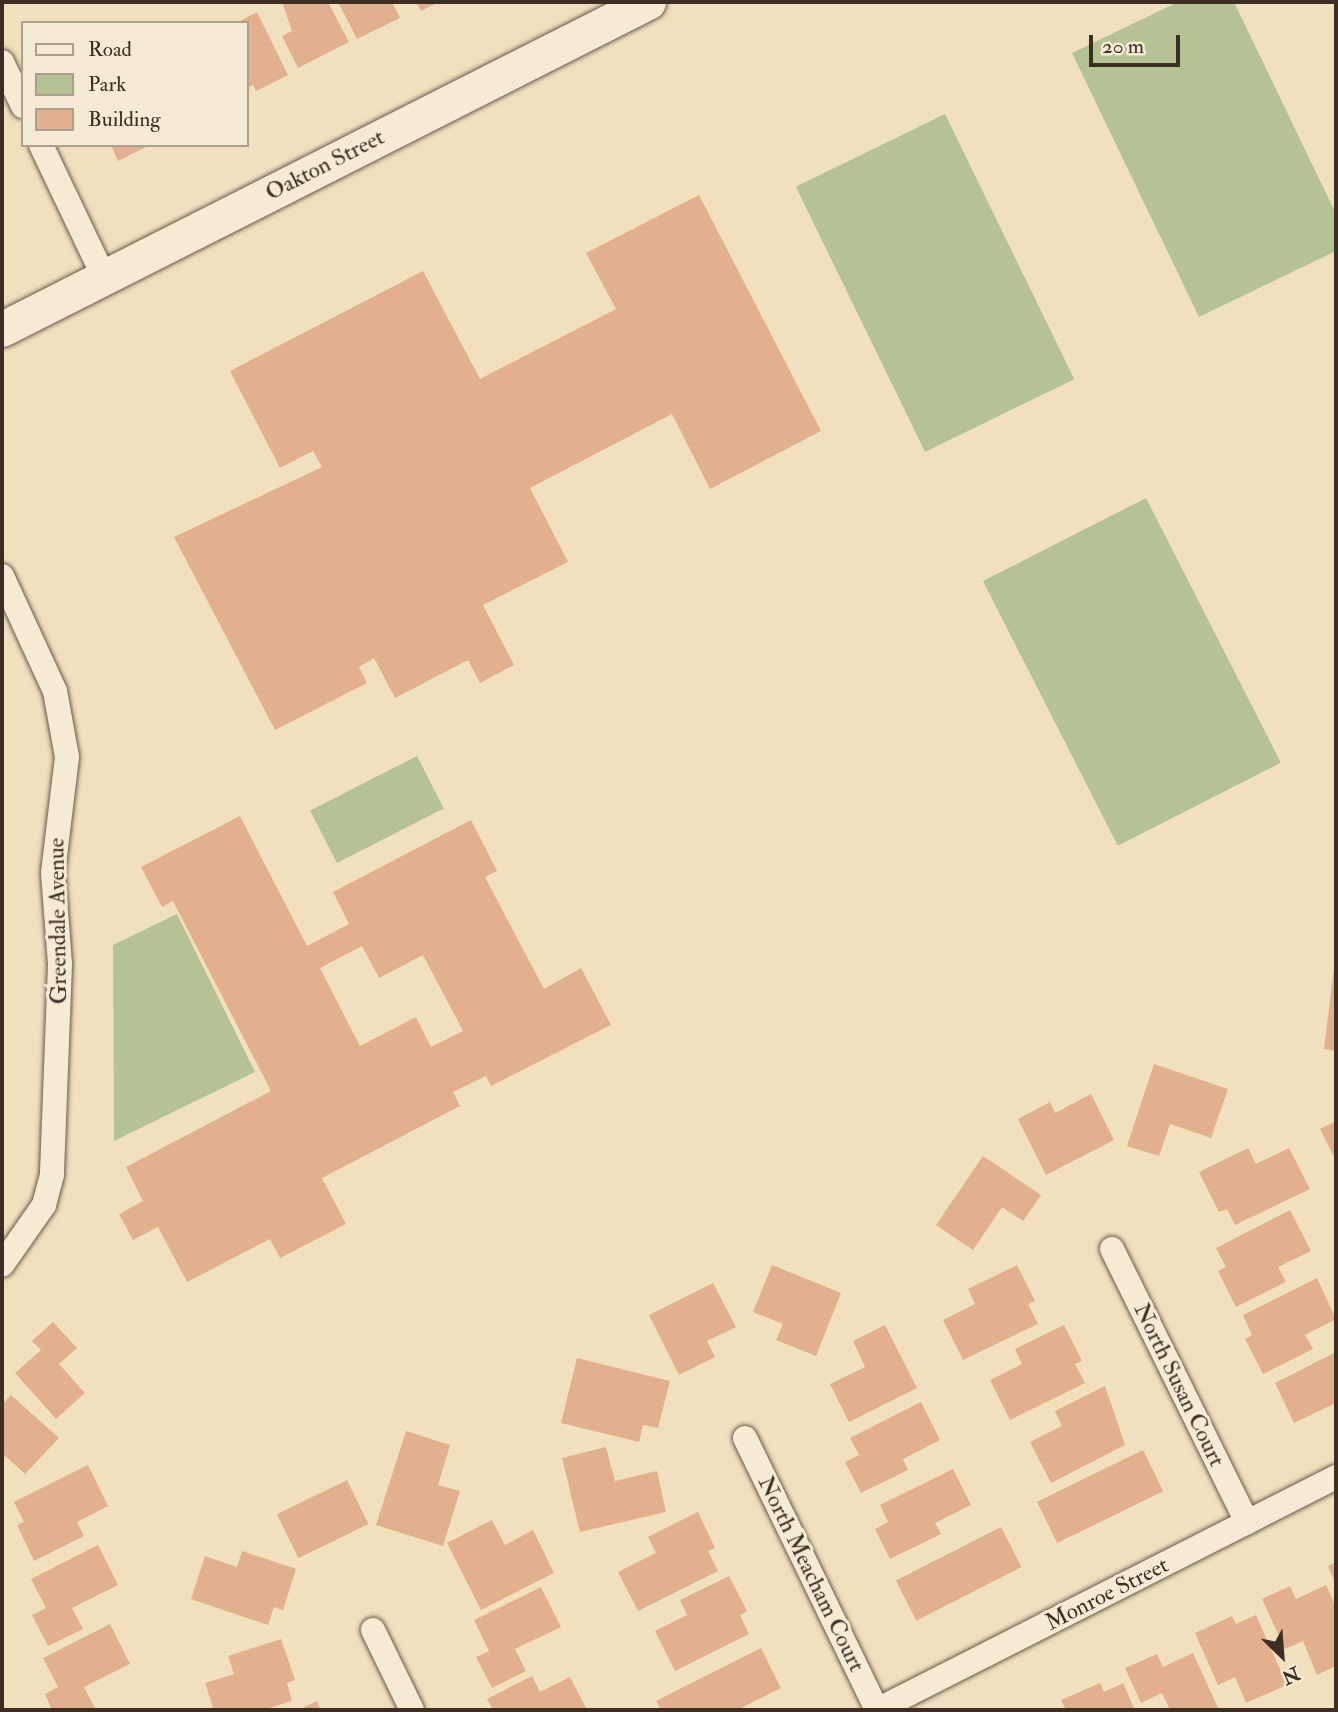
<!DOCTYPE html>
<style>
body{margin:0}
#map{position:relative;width:1338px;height:1712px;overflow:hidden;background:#f0e0bd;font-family:"IM FELL Double Pica",serif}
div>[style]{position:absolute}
.green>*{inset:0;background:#b5c394;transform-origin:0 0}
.building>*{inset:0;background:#e3b08e;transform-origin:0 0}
.roads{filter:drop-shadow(0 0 2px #695a4b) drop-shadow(0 0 2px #695a4b)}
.street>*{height:24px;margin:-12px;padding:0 12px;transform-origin:12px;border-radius:12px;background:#f5ebd4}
.secondary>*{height:35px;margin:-17.5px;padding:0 17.5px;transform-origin:17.5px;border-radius:17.5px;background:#f5ebd4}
span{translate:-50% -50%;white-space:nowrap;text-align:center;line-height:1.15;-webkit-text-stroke:6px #f5ebd4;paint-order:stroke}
.street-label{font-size:23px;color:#3c2e25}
.frame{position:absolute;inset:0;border:4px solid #3c2e25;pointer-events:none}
.legend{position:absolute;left:21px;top:21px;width:228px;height:126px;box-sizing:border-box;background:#f5ebd4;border:2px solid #ab9f8e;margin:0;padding:9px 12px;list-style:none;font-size:21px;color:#3c2e25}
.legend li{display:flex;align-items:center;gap:14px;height:35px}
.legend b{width:35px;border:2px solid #ab9f8e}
.north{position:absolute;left:1247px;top:1621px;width:70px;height:70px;-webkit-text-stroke:5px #f5ebd4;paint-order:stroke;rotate:155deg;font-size:19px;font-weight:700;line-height:28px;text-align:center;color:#3c2e25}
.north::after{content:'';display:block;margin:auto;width:24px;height:32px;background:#3c2e25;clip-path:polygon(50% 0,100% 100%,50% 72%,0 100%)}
.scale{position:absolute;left:1089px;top:35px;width:91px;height:32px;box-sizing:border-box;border:4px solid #3c2e25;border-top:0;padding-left:9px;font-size:21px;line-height:24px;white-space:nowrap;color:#3c2e25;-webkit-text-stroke:5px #f5ebd4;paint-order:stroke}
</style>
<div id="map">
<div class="green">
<div style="clip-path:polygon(1178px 2px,1234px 2px,1336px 214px,1336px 251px,1199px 317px,1072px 53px)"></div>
<div style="left:945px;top:114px;width:295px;height:166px;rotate:64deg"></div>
<div style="left:1146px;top:498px;width:297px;height:183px;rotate:63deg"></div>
<div style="left:417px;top:756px;width:59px;height:120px;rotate:63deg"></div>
<div style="clip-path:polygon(177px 914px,255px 1072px,114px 1141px,113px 945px)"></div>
</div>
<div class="building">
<div style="clip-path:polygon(282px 2px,328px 2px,349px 42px,298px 68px,282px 36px,292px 31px)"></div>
<div style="clip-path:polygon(338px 2px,392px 2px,400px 18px,357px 39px)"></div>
<div style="clip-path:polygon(416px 2px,439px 2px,421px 11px)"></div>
<div style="clip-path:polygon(257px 12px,288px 75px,256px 91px,253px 85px,247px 88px,247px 23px,236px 23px)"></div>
<div style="clip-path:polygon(111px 145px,150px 145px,118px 161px)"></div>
<div style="clip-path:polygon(699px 195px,821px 431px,710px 489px,672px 414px,530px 488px,568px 562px,483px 605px,514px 665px,480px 683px,468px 660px,395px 698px,374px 658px,359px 667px,367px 683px,275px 730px,174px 537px,322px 467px,313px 451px,280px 468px,230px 371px,423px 271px,480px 379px,616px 309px,586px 253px)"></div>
<div style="clip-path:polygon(evenodd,240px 816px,307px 946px,349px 924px,333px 892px,471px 820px,497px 871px,485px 877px,544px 989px,581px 968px,611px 1025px,491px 1086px,486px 1076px,453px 1092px,460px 1106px,322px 1178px,346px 1224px,280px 1258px,270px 1239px,187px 1282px,158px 1227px,133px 1240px,119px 1214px,143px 1201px,126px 1167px,271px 1091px,173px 901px,162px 907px,141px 867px,240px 816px,362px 946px,379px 978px,423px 955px,463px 1031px,431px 1047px,416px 1017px,360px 1046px,320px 968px,362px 946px)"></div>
<div style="clip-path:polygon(1334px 968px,1336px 969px,1336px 1051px,1324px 1049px)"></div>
<div style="clip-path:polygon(1154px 1064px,1228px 1089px,1211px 1138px,1170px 1124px,1159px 1156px,1127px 1146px)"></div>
<div style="clip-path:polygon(1091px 1094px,1114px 1140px,1046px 1175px,1018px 1119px,1050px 1102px,1055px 1113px)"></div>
<div style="clip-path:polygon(1336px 1121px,1336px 1161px,1320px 1129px)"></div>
<div style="clip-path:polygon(1248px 1148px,1256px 1164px,1289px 1148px,1310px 1189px,1235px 1225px,1227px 1209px,1219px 1212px,1199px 1172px)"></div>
<div style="clip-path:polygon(983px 1156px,1041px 1195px,1023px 1221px,1002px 1207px,973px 1250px,936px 1225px)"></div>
<div style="clip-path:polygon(1290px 1210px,1311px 1251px,1278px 1267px,1286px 1282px,1236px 1307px,1218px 1271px,1226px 1267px,1216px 1248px)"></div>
<div style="clip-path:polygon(772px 1265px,841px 1293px,816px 1356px,776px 1340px,783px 1324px,753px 1312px)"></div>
<div style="clip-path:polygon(1017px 1265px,1035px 1301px,1028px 1304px,1038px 1324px,963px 1360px,943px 1320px,975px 1304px,968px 1289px)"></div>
<div style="clip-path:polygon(1317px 1278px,1336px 1319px,1305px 1335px,1313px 1349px,1263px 1374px,1245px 1339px,1252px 1335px,1243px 1315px)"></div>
<div style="clip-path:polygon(713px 1283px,736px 1327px,707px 1341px,715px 1357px,679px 1375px,649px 1315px)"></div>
<div style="clip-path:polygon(53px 1322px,77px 1348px,59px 1364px,85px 1393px,56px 1419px,15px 1373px,41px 1350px,32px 1341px)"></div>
<div style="clip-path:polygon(885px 1325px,917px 1388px,849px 1422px,830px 1384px,865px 1367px,853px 1341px)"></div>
<div style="clip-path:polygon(1064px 1325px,1082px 1361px,1075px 1364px,1085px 1383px,1010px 1420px,990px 1380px,1022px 1364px,1015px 1349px)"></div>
<div style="clip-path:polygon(1336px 1352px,1336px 1403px,1294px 1423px,1275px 1383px)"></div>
<div style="clip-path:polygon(577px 1358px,670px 1381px,658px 1428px,643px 1425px,639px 1442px,561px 1423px)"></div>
<div style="clip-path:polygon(1105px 1386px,1125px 1445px,1051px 1483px,1030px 1442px,1062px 1426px,1055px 1411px)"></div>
<div style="clip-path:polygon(11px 1395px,59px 1438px,25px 1474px,2px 1453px,2px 1405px)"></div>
<div style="clip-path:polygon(921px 1402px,940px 1440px,903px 1459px,908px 1470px,861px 1493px,845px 1462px,859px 1455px,850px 1438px)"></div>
<div style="clip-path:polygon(406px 1431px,450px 1445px,438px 1485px,460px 1491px,443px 1546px,376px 1525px)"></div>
<div style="clip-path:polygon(606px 1447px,615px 1481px,657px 1471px,666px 1512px,580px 1532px,562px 1458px)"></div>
<div style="left:1143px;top:1450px;width:46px;height:118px;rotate:64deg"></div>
<div style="clip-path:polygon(88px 1465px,108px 1506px,77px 1522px,84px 1536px,34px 1561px,17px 1525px,24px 1522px,14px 1502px)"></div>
<div style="clip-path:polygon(953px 1469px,971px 1505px,935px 1523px,941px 1534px,890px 1559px,875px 1529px,888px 1522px,880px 1505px)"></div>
<div style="left:347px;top:1480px;width:49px;height:78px;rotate:64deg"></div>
<div style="clip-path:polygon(698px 1512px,715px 1548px,708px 1551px,718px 1571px,638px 1611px,618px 1572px,656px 1553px,648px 1537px)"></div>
<div style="clip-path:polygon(492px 1520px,505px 1545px,533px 1530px,554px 1573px,481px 1610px,447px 1543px)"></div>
<div style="left:1001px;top:1527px;width:45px;height:118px;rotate:63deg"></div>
<div style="clip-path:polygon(98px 1545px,118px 1585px,72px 1608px,83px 1629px,48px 1646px,32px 1615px,46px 1608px,31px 1579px)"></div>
<div style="clip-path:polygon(242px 1551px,296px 1569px,283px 1610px,274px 1607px,268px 1625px,191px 1599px,205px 1556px,237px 1567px)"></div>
<div style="clip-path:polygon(1336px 1562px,1336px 1585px,1328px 1566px)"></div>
<div style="clip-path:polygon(729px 1576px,747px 1611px,740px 1615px,749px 1634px,675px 1671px,655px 1631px,687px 1615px,680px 1600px)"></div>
<div style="clip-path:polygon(1326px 1585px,1336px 1607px,1336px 1666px,1317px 1675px,1303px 1641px,1285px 1649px,1262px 1599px,1290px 1586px,1296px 1599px)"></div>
<div style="clip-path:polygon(541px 1587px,561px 1627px,515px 1649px,526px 1671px,492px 1688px,476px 1657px,489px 1651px,474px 1620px)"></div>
<div style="clip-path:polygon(1256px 1615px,1287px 1685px,1246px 1703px,1235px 1677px,1218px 1685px,1195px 1633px,1232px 1616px,1236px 1624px)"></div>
<div style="clip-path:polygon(110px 1624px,130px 1664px,84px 1687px,95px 1708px,52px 1710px,45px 1694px,58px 1687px,43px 1658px)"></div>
<div style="clip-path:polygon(281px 1639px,295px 1680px,287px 1683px,292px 1701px,263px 1710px,214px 1710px,205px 1683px,234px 1674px,228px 1656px)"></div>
<div style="clip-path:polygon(761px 1648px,781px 1688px,737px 1710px,661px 1710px,656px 1701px)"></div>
<div style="clip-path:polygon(1193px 1653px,1219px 1710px,1170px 1710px,1162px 1693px,1141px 1703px,1125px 1668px,1157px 1654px,1163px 1667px)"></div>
<div style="clip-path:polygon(532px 1676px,540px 1692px,570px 1677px,587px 1710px,493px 1710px,487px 1699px)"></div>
<div style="clip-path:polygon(1100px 1683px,1104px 1692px,1123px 1683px,1135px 1710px,1066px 1710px,1061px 1700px)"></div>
<div style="clip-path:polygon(317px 1701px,321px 1710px,298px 1710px)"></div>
</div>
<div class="roads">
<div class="street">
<div style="left:2px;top:62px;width:49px;rotate:64.5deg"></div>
<div style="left:41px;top:145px;width:146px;rotate:64.5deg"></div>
<div style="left:2px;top:576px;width:127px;rotate:65.3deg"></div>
<div style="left:55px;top:691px;width:67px;rotate:79.7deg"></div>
<div style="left:67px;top:757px;width:117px;rotate:96.9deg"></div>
<div style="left:53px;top:873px;width:91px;rotate:85.6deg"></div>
<div style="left:60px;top:964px;width:211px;rotate:92.2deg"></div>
<div style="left:52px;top:1175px;width:31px;rotate:105deg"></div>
<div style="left:44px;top:1205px;width:73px;rotate:125deg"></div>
<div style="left:1112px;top:1249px;width:305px;rotate:63.7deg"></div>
<div style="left:745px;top:1438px;width:302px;rotate:64.1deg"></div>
<div style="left:373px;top:1630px;width:89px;rotate:64deg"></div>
<div style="left:877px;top:1710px;width:515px;rotate:-26.91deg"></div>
</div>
<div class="secondary">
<div style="left:2px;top:329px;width:724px;rotate:-26.85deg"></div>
</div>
</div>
<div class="street-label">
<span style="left:325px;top:165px;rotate:-27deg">Oakton Street</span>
<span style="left:58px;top:921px;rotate:-91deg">Greendale Avenue</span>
<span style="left:1179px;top:1385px;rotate:64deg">North Susan Court</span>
<span style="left:811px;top:1574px;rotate:64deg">North Meacham Court</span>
<span style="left:1107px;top:1594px;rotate:-27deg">Monroe Street</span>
</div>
<div class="frame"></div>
<ul class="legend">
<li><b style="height:9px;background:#f5ebd4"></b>Road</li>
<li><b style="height:19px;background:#b5c394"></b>Park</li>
<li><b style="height:19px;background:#e3b08e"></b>Building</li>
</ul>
<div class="north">N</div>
<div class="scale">20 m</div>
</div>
